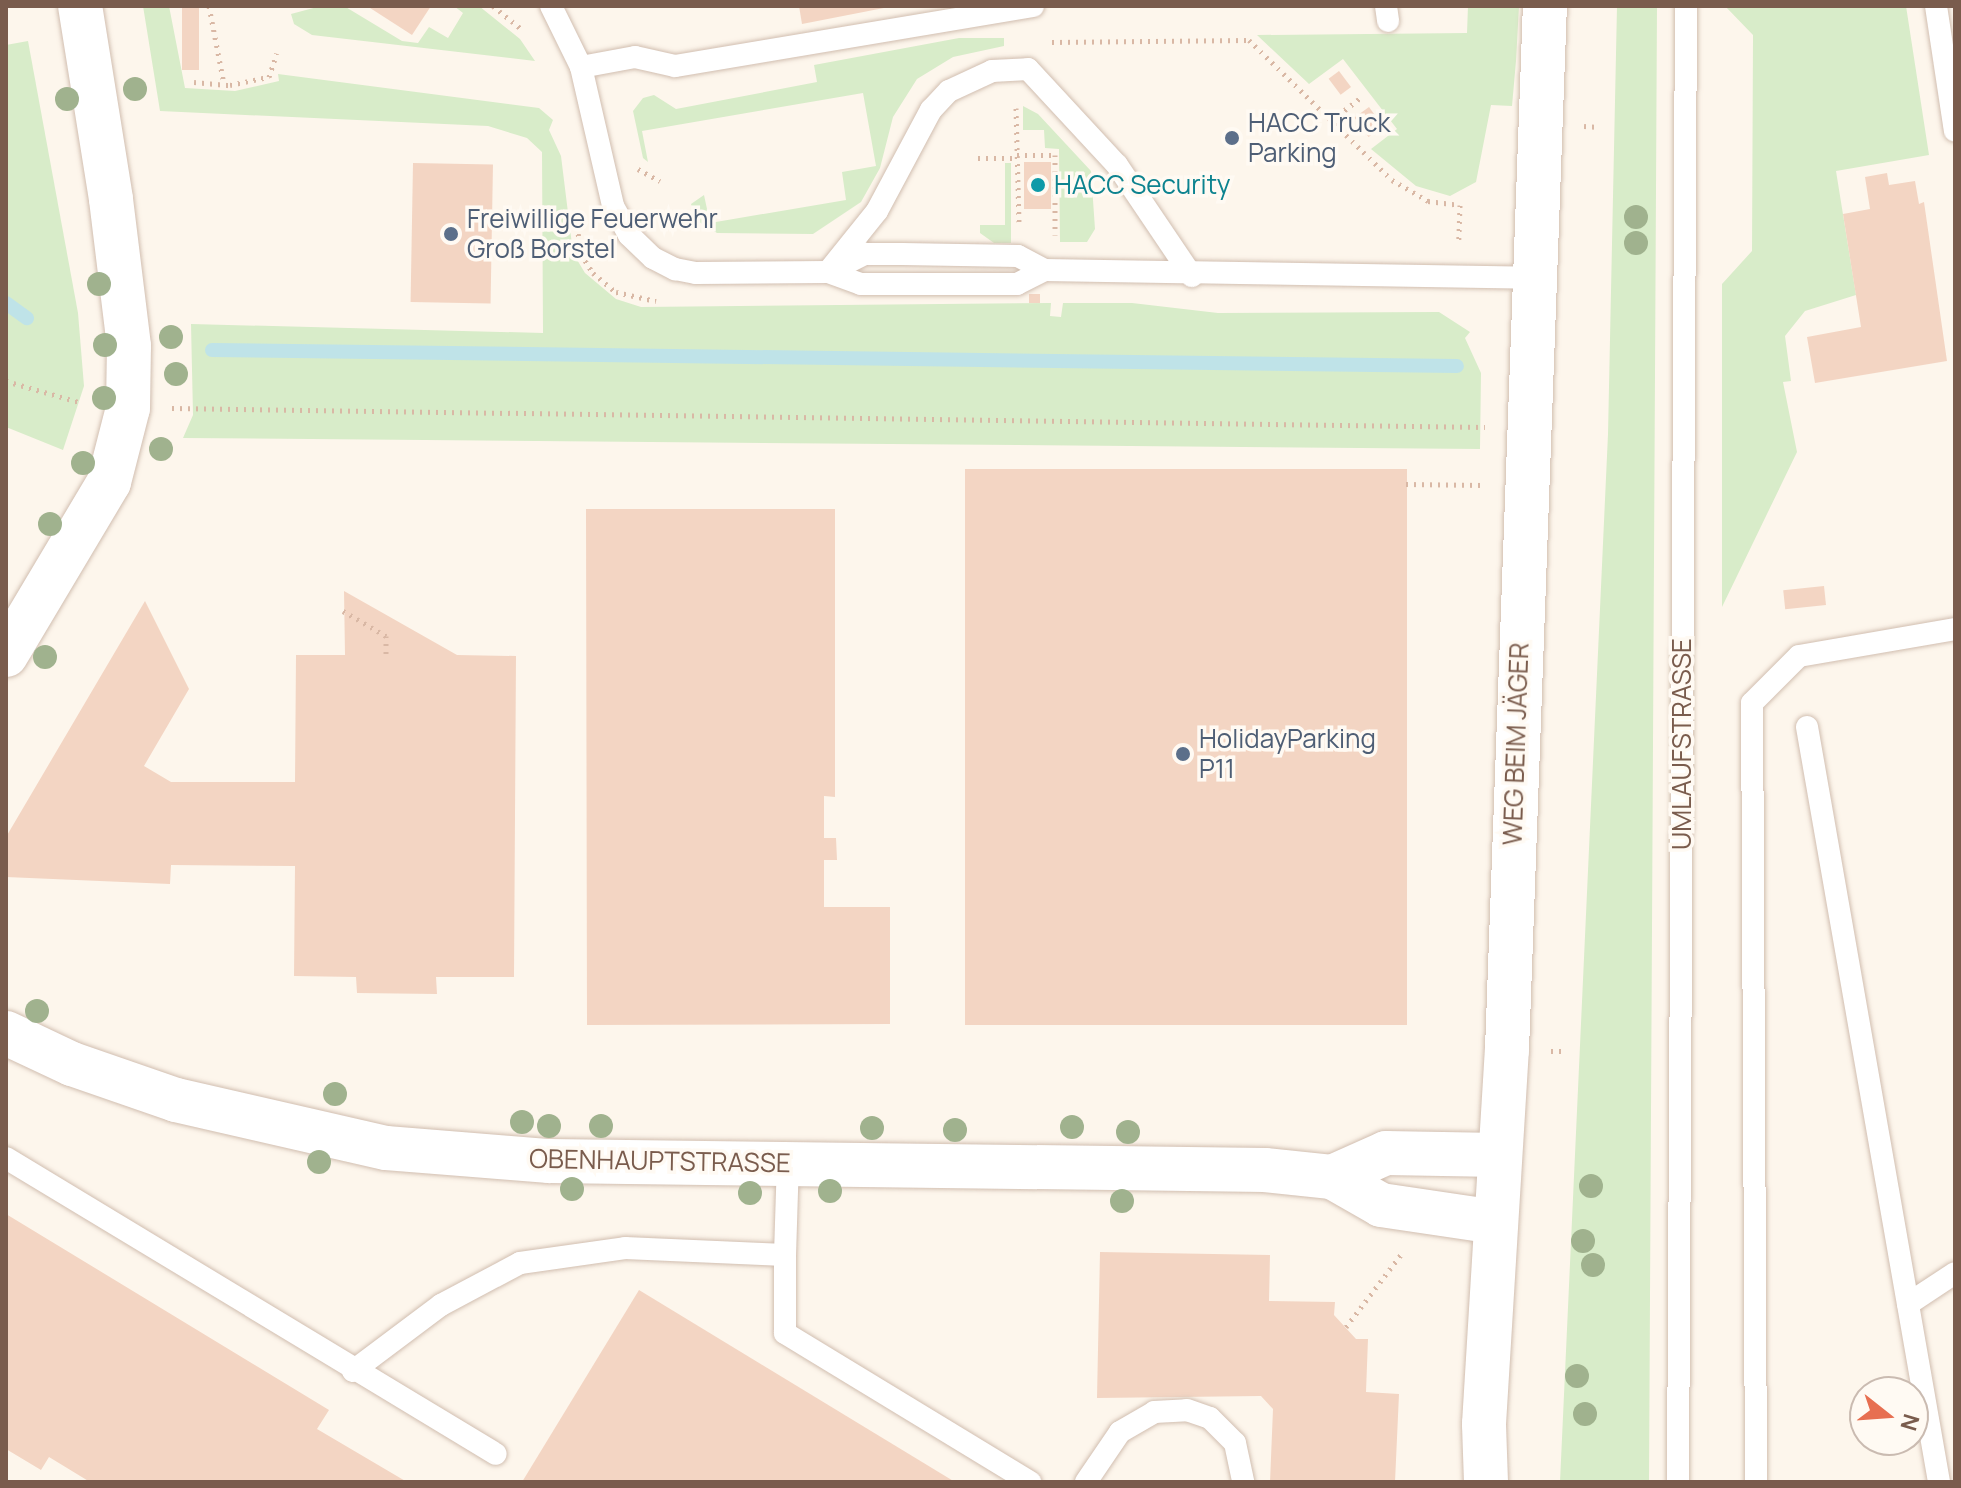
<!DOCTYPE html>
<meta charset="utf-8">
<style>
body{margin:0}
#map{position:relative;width:1961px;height:1488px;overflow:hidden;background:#fdf6ec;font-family:Manrope,sans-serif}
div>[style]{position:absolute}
.green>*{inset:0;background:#d8ecc9}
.stream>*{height:14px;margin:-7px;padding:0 7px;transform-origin:7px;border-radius:7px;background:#bfe3e8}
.building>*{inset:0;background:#f3d5c3;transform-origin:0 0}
.path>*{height:5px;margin-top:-2.5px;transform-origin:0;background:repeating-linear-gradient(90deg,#d9b8a5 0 2px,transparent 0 8px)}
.roads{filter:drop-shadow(0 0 2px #d1beb0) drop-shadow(0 0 2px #d1beb0)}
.lane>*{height:22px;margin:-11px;padding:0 11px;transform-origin:11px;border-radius:11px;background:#fff}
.street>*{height:44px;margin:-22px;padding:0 22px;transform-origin:22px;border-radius:22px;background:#fff}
.secondary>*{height:44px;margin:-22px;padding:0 22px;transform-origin:22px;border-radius:22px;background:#fff}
.trees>*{width:24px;height:24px;margin:-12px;border-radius:50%;background:#a0b28e}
.dots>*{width:22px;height:22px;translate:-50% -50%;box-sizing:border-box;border:4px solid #fffaf3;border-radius:50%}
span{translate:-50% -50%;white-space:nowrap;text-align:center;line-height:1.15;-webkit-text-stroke:7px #fffaf3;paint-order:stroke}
.service-label{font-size:26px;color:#4e5e75}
.left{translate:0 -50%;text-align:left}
.culture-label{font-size:26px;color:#0d838f}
.street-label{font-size:26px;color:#7a5c4d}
.frame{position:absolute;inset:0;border:8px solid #7a5c4d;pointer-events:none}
.north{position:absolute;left:1849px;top:1376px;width:80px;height:80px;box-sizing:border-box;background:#fffaf3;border:2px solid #cabbb1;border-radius:50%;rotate:107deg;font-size:22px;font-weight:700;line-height:32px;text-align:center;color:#7a5c4d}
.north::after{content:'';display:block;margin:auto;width:28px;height:36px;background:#e76f51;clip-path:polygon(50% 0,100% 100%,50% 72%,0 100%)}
</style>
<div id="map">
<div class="green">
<div style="clip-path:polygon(143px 6px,169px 6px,185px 88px,235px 91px,279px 81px,278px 74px,539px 108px,553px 120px,549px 130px,561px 156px,573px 253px,585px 273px,616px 299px,641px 307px,1051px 303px,1050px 316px,1061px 317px,1063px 303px,1132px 303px,1218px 313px,1439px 312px,1470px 332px,1465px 338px,1481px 373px,1480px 449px,183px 438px,193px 415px,191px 324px,543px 333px,542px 152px,527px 138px,488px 126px,160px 111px)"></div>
<div style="clip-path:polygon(321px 6px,344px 6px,402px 41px,418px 43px,429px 27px,448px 38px,463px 13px,454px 6px,479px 6px,520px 39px,535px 61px,312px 35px,294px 24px,291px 14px)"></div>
<div style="clip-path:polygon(1468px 6px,1519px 6px,1516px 61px,1512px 106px,1491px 105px,1476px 182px,1450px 196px,1416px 186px,1371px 149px,1397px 129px,1343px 59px,1309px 84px,1257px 35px,1467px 33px)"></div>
<div style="clip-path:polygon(1617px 6px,1657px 6px,1649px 1482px,1560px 1482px,1608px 434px)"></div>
<div style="clip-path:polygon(1725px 6px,1906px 6px,1929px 155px,1836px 171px,1856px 295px,1805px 311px,1785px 336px,1791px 381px,1783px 382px,1797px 452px,1722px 607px,1722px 284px,1752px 251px,1753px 35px)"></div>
<div style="clip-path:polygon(959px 38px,1004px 38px,1004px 46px,953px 57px,917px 79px,893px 117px,880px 168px,861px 202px,813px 234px,717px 233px,696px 220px,691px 204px,704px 195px,710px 223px,846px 200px,842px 172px,876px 166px,863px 93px,642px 131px,648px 162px,643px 158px,633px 111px,643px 98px,654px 95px,676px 109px,817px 82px,814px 65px)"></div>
<div style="clip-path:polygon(28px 41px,78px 313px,84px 386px,63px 450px,6px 427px,6px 45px)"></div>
<div style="clip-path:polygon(1023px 106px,1038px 114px,1091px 171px,1095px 229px,1087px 242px,1060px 242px,1059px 149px,1045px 148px,1044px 130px,1023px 130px)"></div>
<div style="clip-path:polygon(1005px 163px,1011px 163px,1011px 243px,994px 243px,980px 233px,980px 225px,1005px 225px)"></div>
</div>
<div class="stream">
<div style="left:6px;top:303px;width:26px;rotate:36deg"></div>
<div style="left:212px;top:350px;width:1245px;rotate:0.74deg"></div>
</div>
<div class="building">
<div style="left:182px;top:6px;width:17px;height:64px"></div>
<div style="clip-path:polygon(367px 6px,431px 6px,412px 35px)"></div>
<div style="clip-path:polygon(799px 6px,889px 6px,889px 7px,802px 24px)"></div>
<div style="left:1339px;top:71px;width:20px;height:13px;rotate:53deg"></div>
<div style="left:1369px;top:107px;width:24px;height:18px;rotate:54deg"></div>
<div style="left:1024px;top:162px;width:27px;height:47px"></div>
<div style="left:413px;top:163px;width:80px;height:139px;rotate:1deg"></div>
<div style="clip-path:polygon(1887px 173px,1889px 185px,1915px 181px,1919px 204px,1924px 202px,1947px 361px,1815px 383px,1807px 337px,1861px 327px,1843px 214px,1870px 209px,1865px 177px)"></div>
<div style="left:1029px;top:294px;width:11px;height:9px"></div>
<div style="left:965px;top:469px;width:442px;height:556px"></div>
<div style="clip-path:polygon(586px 509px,835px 509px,835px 797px,824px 796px,824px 838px,836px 838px,837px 860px,824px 860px,824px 907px,890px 907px,890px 1024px,587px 1025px)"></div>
<div style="left:1824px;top:586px;width:19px;height:41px;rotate:84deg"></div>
<div style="clip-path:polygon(344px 591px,457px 655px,516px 656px,514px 977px,436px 977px,437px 994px,357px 993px,356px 977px,294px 976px,295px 866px,171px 865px,170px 884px,6px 877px,6px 837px,145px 601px,189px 689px,144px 766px,171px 782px,295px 782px,296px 655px,345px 655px)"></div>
<div style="clip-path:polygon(6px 1214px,329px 1410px,317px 1429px,407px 1482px,90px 1482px,49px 1457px,41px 1470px,6px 1449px)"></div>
<div style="clip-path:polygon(1100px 1252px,1270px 1255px,1269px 1301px,1335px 1302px,1334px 1315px,1356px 1339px,1368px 1339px,1366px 1392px,1399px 1394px,1395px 1482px,1270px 1482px,1273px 1409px,1261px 1396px,1097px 1398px)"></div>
<div style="clip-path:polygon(639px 1290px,955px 1482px,522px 1482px)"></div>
</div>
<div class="path">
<div style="left:209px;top:6px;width:79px;rotate:79.1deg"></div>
<div style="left:493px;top:6px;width:35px;rotate:39deg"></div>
<div style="left:1052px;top:42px;width:197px;rotate:-0.6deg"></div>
<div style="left:1249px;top:40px;width:200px;rotate:44.4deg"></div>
<div style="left:1392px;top:180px;width:42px;rotate:30.3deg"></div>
<div style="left:1428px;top:201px;width:32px;rotate:7deg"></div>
<div style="left:1460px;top:205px;width:38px;rotate:92deg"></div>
<div style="left:194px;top:82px;width:36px;rotate:5deg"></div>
<div style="left:230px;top:85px;width:40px;rotate:-12deg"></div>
<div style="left:269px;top:77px;width:25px;rotate:-72deg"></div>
<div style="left:1016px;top:108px;width:114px;rotate:88.5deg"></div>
<div style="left:1332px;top:120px;width:39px;rotate:-38deg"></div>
<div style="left:1584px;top:126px;width:15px;rotate:4deg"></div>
<div style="left:1017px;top:155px;width:38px"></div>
<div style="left:1055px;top:155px;width:80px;rotate:90deg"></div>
<div style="left:978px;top:158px;width:40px"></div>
<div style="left:638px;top:169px;width:25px;rotate:29deg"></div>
<div style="left:575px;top:210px;width:44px;rotate:82.2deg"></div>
<div style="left:581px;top:254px;width:22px;rotate:58deg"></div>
<div style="left:593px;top:273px;width:30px;rotate:40deg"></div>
<div style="left:616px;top:292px;width:41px;rotate:12.7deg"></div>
<div style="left:6px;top:381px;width:79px;rotate:16.1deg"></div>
<div style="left:172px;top:408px;width:1313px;rotate:0.83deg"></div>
<div style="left:1406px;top:484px;width:77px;rotate:0.7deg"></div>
<div style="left:343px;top:611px;width:50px;rotate:30.2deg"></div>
<div style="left:386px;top:636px;width:19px;rotate:90deg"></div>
<div style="left:1551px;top:1051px;width:15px"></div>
<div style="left:1346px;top:1327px;width:94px;rotate:-52.8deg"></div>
</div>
<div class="roads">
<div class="lane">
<div style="left:551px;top:6px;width:68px;rotate:63.8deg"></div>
<div style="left:581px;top:67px;width:143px;rotate:77deg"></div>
<div style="left:613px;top:206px;width:33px;rotate:61deg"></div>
<div style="left:629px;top:235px;width:33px;rotate:44deg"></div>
<div style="left:653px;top:258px;width:25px;rotate:27deg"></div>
<div style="left:675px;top:269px;width:21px;rotate:11deg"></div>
<div style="left:696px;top:273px;width:132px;rotate:-0.4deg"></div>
<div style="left:828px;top:272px;width:35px;rotate:20deg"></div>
<div style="left:861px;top:284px;width:156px"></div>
<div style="left:1017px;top:284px;width:30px;rotate:-27deg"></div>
<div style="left:1044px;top:270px;width:488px;rotate:0.9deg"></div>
<div style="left:1386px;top:6px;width:15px;rotate:82deg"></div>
<div style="left:1936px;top:6px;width:126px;rotate:81.4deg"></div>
<div style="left:581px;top:67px;width:55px;rotate:-10.5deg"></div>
<div style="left:635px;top:57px;width:41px;rotate:12.7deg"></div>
<div style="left:675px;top:66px;width:363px;rotate:-9.5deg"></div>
<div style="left:833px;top:270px;width:36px;rotate:-27deg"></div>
<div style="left:865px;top:254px;width:37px"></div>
<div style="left:902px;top:254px;width:116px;rotate:1deg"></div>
<div style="left:1018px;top:256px;width:30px;rotate:28deg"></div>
<div style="left:828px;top:272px;width:78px;rotate:-51.2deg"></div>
<div style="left:877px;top:211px;width:115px;rotate:-61.9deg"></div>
<div style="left:931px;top:110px;width:26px;rotate:-47deg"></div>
<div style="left:949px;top:91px;width:47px;rotate:-24.9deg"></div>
<div style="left:992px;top:71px;width:36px;rotate:-3deg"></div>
<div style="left:1028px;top:69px;width:131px;rotate:47.2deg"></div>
<div style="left:1117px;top:165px;width:134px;rotate:56deg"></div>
<div style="left:1807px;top:727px;width:766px;rotate:80.08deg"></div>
<div style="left:6px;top:1158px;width:572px;rotate:31.14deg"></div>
<div style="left:785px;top:1255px;width:78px;rotate:90deg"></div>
<div style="left:785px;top:1333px;width:287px;rotate:31.3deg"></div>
<div style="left:1908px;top:1304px;width:56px;rotate:-33.4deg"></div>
<div style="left:353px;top:1371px;width:110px;rotate:-36.9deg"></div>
<div style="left:441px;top:1305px;width:89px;rotate:-28deg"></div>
<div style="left:520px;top:1263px;width:106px;rotate:-8.1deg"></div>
<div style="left:625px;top:1248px;width:160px;rotate:2.5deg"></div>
<div style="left:785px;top:1255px;width:93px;rotate:-88.2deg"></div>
<div style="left:1086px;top:1482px;width:60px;rotate:-55.8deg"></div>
<div style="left:1120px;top:1432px;width:39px;rotate:-30deg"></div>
<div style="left:1154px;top:1412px;width:33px;rotate:-3deg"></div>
<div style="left:1187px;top:1410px;width:24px;rotate:19deg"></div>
<div style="left:1210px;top:1418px;width:35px;rotate:45deg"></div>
<div style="left:1235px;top:1443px;width:40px;rotate:78deg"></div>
<div style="left:1678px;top:1482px;width:1476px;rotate:-89.69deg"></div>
<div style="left:1756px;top:1482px;width:779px;rotate:-90.29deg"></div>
<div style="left:1752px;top:703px;width:66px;rotate:-45deg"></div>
<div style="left:1799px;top:656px;width:158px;rotate:-9.8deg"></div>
</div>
<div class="street">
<div style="left:6px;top:655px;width:201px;rotate:-59.2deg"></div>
<div style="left:109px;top:482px;width:76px;rotate:-75.6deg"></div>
<div style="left:128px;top:408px;width:62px;rotate:-89.1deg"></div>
<div style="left:129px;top:346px;width:148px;rotate:-97deg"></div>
<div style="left:111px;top:199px;width:195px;rotate:-99.1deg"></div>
</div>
<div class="secondary">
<div style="left:6px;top:1033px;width:73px;rotate:25.2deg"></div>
<div style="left:72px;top:1064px;width:110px;rotate:19.1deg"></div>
<div style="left:176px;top:1100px;width:215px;rotate:12.9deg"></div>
<div style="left:386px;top:1148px;width:164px;rotate:4.6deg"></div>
<div style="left:549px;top:1161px;width:716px;rotate:0.72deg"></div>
<div style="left:1265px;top:1170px;width:67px;rotate:6deg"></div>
<div style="left:1332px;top:1177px;width:56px;rotate:29.7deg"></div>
<div style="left:1381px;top:1205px;width:116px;rotate:8.4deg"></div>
<div style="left:1332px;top:1177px;width:59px;rotate:-24deg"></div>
<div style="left:1386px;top:1153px;width:113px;rotate:1deg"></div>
<div style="left:1486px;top:1482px;width:58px;rotate:-92deg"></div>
<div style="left:1484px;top:1424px;width:375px;rotate:-86.5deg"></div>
<div style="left:1507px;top:1050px;width:1045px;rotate:-87.92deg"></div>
</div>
</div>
<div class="trees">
<div style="left:135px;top:89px"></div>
<div style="left:67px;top:99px"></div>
<div style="left:1636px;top:217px"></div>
<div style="left:1636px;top:243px"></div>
<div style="left:99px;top:284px"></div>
<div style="left:171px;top:337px"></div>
<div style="left:105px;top:345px"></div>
<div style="left:176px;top:374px"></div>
<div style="left:104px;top:398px"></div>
<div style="left:161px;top:449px"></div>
<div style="left:83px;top:463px"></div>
<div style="left:50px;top:524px"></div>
<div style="left:45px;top:657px"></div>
<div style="left:37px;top:1011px"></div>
<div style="left:335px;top:1094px"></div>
<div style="left:522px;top:1122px"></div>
<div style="left:549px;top:1126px"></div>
<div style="left:601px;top:1126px"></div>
<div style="left:1072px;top:1127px"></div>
<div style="left:872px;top:1128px"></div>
<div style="left:955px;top:1130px"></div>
<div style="left:1128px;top:1132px"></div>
<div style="left:319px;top:1162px"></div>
<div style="left:1591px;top:1186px"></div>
<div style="left:572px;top:1189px"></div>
<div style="left:830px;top:1191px"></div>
<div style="left:750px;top:1193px"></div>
<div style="left:1122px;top:1201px"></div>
<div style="left:1583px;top:1241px"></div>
<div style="left:1593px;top:1265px"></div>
<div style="left:1577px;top:1376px"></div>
<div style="left:1585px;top:1414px"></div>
</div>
<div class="dots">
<div style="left:1232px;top:138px;background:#5c6f8a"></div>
<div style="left:1038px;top:185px;background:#0f9aa8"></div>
<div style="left:451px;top:234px;background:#5c6f8a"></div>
<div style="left:1183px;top:754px;background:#5c6f8a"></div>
</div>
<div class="service-label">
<span class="left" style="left:1248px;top:138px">HACC Truck<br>Parking</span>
<span class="left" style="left:467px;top:234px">Freiwillige Feuerwehr<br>Groß Borstel</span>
<span class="left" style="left:1199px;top:754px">HolidayParking<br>P11</span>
</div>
<div class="culture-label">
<span class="left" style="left:1054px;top:185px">HACC Security</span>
</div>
<div class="street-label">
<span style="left:1516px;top:744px;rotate:-88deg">WEG BEIM JÄGER</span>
<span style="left:1682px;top:744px;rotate:-90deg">UMLAUFSTRASSE</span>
<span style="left:660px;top:1161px;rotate:1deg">OBENHAUPTSTRASSE</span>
</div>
<div class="frame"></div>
<div class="north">N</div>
</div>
